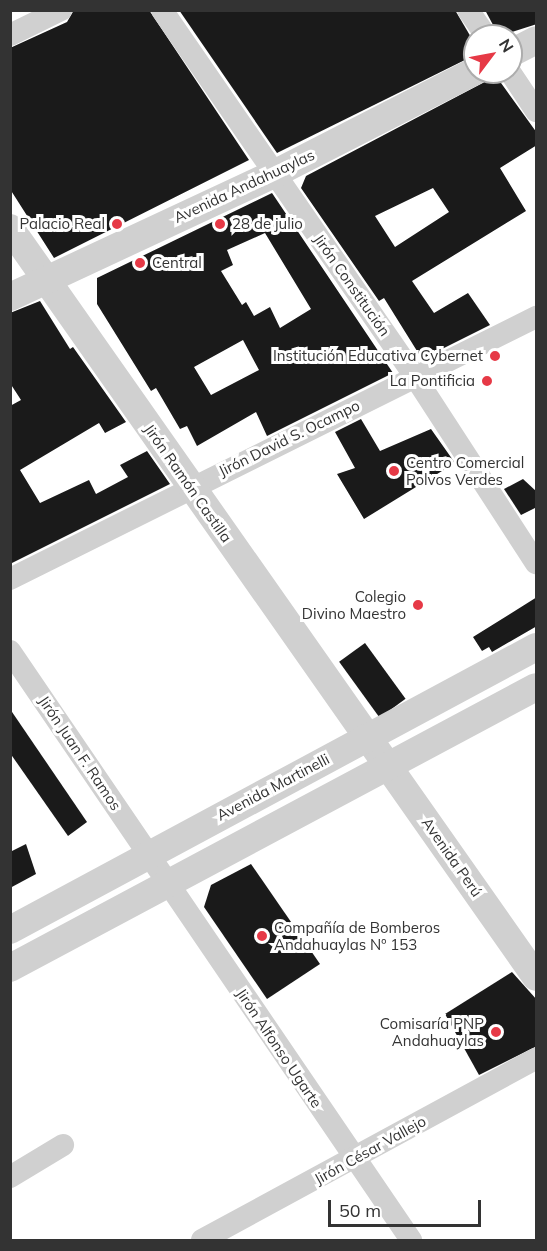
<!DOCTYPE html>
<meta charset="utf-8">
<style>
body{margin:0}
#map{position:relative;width:547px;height:1251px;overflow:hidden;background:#fff;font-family:Mulish,sans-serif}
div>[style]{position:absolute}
.building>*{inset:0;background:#1a1a1a;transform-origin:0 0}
.minor>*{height:22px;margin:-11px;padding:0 11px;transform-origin:11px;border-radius:11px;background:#d0d0d0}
.tertiary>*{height:28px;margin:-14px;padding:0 14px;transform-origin:14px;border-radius:14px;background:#d0d0d0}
.dots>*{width:16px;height:16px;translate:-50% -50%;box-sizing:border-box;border:3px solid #fff;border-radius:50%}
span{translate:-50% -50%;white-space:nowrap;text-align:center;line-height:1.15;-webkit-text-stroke:6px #fff;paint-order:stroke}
.street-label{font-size:15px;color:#333}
.poi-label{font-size:15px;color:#333}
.right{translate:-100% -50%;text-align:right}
.left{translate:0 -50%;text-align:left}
.frame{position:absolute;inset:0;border:12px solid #333;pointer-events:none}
.north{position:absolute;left:463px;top:24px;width:60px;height:60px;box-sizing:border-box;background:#fff;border:2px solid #adadad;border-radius:50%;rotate:58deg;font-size:16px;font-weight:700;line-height:24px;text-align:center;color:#333}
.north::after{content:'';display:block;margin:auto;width:21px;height:27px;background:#e63946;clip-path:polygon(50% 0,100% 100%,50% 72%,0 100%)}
.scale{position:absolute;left:328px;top:1200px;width:153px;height:27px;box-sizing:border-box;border:3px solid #333;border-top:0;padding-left:8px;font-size:18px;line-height:21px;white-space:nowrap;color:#333;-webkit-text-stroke:4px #fff;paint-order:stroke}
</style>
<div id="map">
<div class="building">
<div style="clip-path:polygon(74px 10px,149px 10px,249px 160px,54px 258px,10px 189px,10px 48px,67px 22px)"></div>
<div style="clip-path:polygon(179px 10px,455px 10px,475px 44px,475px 55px,277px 153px)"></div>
<div style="clip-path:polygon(485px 10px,537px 10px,537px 24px,499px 36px)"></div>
<div style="clip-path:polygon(evenodd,496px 76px,537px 133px,537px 145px,500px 168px,526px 211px,412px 281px,434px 313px,468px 293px,490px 325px,422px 359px,384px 298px,379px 301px,301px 188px,306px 176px,496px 76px,433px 188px,449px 212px,395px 247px,375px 216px,433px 188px)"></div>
<div style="clip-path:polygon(evenodd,272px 193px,393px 373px,267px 436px,256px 412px,197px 446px,187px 426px,180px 429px,156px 388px,151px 391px,97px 304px,97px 278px,272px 193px,265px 233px,311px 309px,280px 328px,270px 307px,254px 316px,246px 302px,242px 305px,221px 271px,233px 265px,227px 250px,265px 233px,272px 193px,243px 340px,259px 370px,211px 395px,194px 367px,243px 340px)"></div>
<div style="clip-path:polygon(40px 301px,70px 349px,73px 347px,126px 422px,105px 433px,99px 423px,20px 470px,40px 503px,89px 480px,96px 494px,128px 477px,120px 465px,147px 451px,170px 484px,10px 564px,10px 406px,21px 400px,10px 383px,10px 313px)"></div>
<div style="clip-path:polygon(361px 419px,380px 451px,431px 429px,455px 463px,364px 519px,337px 474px,355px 468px,335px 432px)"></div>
<div style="clip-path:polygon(523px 479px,537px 492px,537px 507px,521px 515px,504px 489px)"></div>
<div style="clip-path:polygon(537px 597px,537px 626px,492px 652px,489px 647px,482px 651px,473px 637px)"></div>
<div style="left:365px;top:643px;width:69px;height:32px;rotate:54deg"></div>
<div style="clip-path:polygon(10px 709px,87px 822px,68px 836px,10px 753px)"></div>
<div style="clip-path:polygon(26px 844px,36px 874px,10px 888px,10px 852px)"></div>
<div style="clip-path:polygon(251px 864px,320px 964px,267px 999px,204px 907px,211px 885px)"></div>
<div style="clip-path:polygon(512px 972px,537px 1000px,537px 1046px,479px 1075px,445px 1014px)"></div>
</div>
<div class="minor">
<div style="left:162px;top:10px;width:446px;rotate:55.4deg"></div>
<div style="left:415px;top:377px;width:222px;rotate:57deg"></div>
<div style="left:468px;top:10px;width:32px;rotate:55deg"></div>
<div style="left:10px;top:35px;width:57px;rotate:-26.1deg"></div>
<div style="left:510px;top:72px;width:47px;rotate:56.3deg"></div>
<div style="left:10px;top:579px;width:588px;rotate:-26.48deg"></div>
<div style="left:10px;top:651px;width:713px;rotate:55.75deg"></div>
<div style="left:10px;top:1177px;width:62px;rotate:-31.1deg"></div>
<div style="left:202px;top:1240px;width:380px;rotate:-28.5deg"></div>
</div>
<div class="tertiary">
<div style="left:511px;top:53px;width:28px;rotate:-27deg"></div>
<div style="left:10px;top:228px;width:915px;rotate:54.92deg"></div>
<div style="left:10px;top:297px;width:291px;rotate:-25deg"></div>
<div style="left:274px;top:174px;width:226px;rotate:-27.1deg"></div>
<div style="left:10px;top:930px;width:597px;rotate:-28.28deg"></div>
<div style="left:10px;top:968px;width:596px;rotate:-28.11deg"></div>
</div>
<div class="dots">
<div style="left:117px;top:224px;background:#e63946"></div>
<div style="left:220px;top:224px;background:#e63946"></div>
<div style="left:140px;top:263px;background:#e63946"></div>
<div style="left:495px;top:356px;background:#e63946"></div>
<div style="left:487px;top:381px;background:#e63946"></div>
<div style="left:394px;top:471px;background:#e63946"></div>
<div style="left:418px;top:605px;background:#e63946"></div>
<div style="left:262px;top:936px;background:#e63946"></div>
<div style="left:496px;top:1032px;background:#e63946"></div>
</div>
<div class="street-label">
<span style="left:244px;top:186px;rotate:-25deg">Avenida Andahuaylas</span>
<span style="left:352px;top:285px;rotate:55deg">Jirón Constitución</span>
<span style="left:289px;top:438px;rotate:-26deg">Jirón David S. Ocampo</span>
<span style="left:188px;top:483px;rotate:55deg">Jirón Ramón Castilla</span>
<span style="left:80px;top:753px;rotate:56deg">Jirón Juan F. Ramos</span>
<span style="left:273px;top:787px;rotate:-28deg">Avenida Martinelli</span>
<span style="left:452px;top:857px;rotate:55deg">Avenida Perú</span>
<span style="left:279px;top:1048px;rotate:56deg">Jirón Alfonso Ugarte</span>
<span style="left:370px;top:1150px;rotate:-29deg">Jirón César Vallejo</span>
</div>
<div class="poi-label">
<span class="right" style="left:105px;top:224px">Palacio Real</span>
<span class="left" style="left:232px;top:224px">28 de julio</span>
<span class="left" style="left:152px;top:263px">Central</span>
<span class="right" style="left:483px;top:356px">Institución Educativa Cybernet</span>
<span class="right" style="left:475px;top:381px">La Pontificia</span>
<span class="left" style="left:406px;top:471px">Centro Comercial<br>Polvos Verdes</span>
<span class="right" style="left:406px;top:605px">Colegio<br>Divino Maestro</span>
<span class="left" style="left:274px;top:936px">Compañía de Bomberos<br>Andahuaylas Nº 153</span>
<span class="right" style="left:484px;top:1032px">Comisaría PNP<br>Andahuaylas</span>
</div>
<div class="frame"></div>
<div class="north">N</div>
<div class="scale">50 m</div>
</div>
